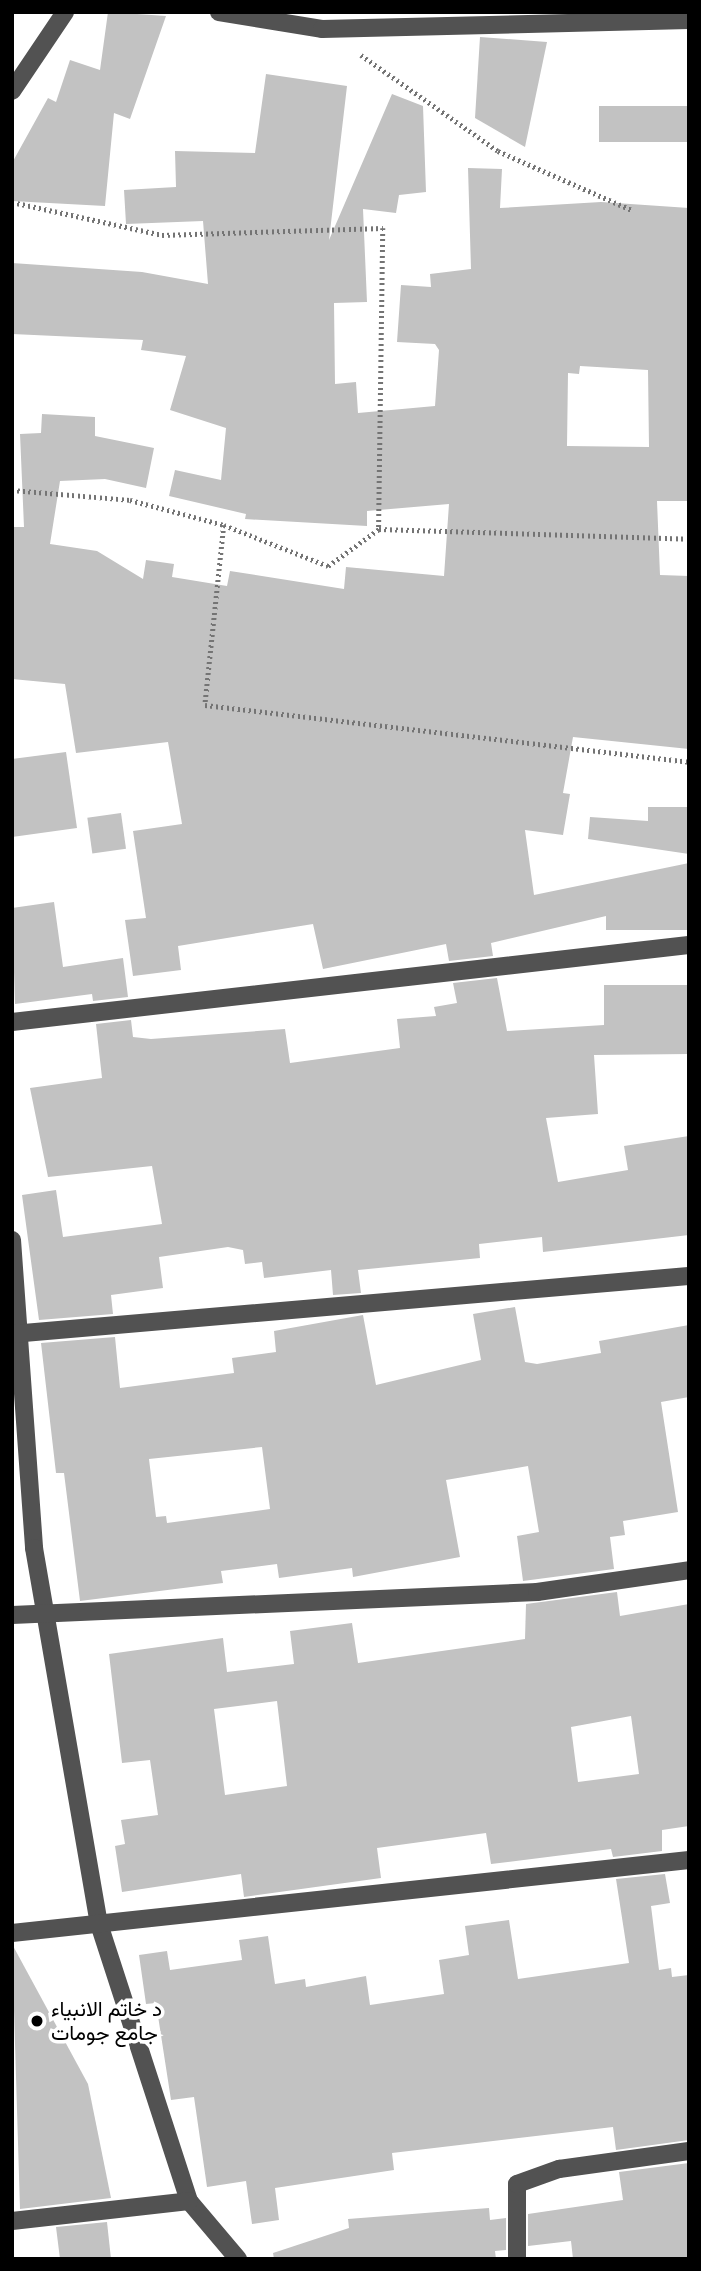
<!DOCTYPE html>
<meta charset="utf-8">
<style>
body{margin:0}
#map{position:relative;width:701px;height:2271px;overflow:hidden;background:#fff;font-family:Karla,Vazirmatn,sans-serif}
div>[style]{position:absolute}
.building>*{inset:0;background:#c2c2c2;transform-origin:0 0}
.path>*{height:4.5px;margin-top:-2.25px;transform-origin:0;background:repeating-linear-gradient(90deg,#747474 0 2px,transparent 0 5.5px)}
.minor>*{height:18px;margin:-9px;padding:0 9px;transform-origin:9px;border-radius:9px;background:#525252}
.dots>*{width:19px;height:19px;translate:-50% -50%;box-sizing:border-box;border:4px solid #fff;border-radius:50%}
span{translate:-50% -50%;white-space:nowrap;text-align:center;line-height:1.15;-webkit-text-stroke:7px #fff;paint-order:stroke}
.poi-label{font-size:21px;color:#000}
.left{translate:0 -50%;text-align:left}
.frame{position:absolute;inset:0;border:14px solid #000;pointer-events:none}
</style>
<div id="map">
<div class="building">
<div style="clip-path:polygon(108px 12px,166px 16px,130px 119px,114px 113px,105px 206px,12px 201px,12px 163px,48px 98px,56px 102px,70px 60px,100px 70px)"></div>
<div style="clip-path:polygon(480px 37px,547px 42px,525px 147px,475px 118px)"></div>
<div style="clip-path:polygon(evenodd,266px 74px,347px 86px,329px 240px,392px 94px,423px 106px,426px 192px,399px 195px,396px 213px,363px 209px,367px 302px,334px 303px,335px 384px,356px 382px,358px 413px,435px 406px,439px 350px,435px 344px,397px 342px,401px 285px,431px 287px,430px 274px,471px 269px,468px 168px,502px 169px,500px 208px,601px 202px,689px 208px,689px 501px,657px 501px,660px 575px,689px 576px,689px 749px,573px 737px,563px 793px,570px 794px,563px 835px,525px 830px,534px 895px,689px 863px,689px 930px,606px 930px,606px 916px,491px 943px,493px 956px,449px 961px,446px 944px,323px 969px,313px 924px,178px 946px,181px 970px,133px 976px,125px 920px,146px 918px,133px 831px,182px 824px,168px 742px,76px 753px,65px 684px,12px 679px,12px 527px,24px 527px,20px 434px,41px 433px,42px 414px,95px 417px,95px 436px,154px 448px,146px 488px,105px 479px,60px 481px,50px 544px,97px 551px,143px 579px,146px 560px,174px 564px,172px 577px,227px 586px,230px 571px,344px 589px,346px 567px,444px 576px,449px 504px,367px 511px,367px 526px,245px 519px,246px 514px,169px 496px,175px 470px,221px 480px,226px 428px,170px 410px,186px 356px,141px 350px,143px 340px,12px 334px,12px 263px,142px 272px,208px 284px,203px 221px,126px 224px,124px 190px,176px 187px,175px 151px,255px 153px,266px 74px,580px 366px,648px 370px,649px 447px,567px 446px,568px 373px,579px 374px,580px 366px)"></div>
<div style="left:689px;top:106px;width:36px;height:90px;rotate:90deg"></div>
<div style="clip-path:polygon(66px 752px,77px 828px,12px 837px,12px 759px)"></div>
<div style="clip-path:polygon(648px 807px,689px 807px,689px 854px,588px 839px,590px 817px,648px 821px)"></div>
<div style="left:121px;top:813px;width:36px;height:34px;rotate:82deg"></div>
<div style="clip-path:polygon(54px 902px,63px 967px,123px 958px,128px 997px,93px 1001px,92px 994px,15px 1004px,12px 908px)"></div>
<div style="clip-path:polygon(497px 978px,507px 1031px,604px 1025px,604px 985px,689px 985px,689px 1054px,594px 1055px,598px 1114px,546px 1118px,558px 1182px,628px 1170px,624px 1146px,689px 1136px,689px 1235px,543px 1252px,542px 1237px,479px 1244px,480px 1258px,358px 1270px,361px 1293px,333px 1295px,331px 1270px,264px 1278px,262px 1262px,245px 1264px,243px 1250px,228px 1247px,159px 1257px,163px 1288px,111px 1295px,113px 1314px,39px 1320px,22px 1195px,56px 1190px,63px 1237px,162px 1224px,152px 1166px,48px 1177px,30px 1088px,102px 1078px,96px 1024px,131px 1020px,133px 1037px,151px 1039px,285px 1029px,290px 1063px,400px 1048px,397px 1019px,436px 1016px,434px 1007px,457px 1003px,453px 983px)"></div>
<div style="clip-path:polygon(evenodd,515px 1307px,525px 1362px,537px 1364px,601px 1353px,599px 1341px,689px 1325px,689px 1397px,661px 1402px,678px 1512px,623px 1521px,625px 1535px,610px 1537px,614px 1569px,523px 1581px,517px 1536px,539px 1532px,528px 1466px,446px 1480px,460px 1557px,353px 1577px,352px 1568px,279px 1578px,277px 1564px,221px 1571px,223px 1583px,80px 1601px,64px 1473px,56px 1473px,41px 1343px,115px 1337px,120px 1388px,234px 1373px,232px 1358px,276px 1352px,274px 1331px,363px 1315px,376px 1385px,481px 1360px,473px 1314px,515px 1307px,262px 1447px,270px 1509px,167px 1523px,166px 1516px,156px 1517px,149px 1459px,262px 1447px)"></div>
<div style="clip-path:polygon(evenodd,617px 1592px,620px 1616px,689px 1604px,689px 1826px,662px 1830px,662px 1851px,613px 1857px,611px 1849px,491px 1864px,486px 1833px,377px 1848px,381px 1878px,244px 1897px,241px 1874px,122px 1892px,115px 1846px,125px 1844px,121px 1820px,158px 1815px,150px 1760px,122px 1763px,109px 1654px,223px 1638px,227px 1672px,294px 1664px,290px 1631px,352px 1623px,358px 1663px,525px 1639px,526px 1604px,617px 1592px,277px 1701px,287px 1786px,225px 1795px,214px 1709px,277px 1701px,617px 1592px,631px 1716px,639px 1774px,578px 1782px,571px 1727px,631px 1716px)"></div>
<div style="clip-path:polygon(665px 1874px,670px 1903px,651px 1906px,659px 1970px,671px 1968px,672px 1977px,689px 1975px,689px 2140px,616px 2150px,613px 2127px,392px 2153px,394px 2170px,275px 2188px,279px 2220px,252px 2224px,246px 2181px,207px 2187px,194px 2097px,171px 2100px,156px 2003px,146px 2004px,139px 1955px,167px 1951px,170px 1970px,242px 1960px,239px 1940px,268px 1936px,275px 1984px,305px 1979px,306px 1987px,366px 1976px,370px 2005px,444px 1994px,439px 1960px,469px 1955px,465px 1926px,509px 1920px,518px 1979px,629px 1963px,616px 1879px)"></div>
<div style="clip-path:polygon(12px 1944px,88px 2084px,111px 2198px,20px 2209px)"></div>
<div style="clip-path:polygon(689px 2163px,689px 2259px,573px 2259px,571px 2241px,528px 2246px,528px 2214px,623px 2200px,619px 2172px)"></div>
<div style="clip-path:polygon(489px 2208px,490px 2220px,506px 2218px,506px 2250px,495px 2251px,496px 2259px,274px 2259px,273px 2253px,349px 2228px,348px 2219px)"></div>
<div style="clip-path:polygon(107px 2222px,111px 2259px,60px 2259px,56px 2227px)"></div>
</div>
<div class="path">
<div style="left:361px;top:55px;width:167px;rotate:35deg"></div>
<div style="left:498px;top:151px;width:146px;rotate:23.8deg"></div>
<div style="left:12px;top:202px;width:154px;rotate:12.4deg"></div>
<div style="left:162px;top:235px;width:221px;rotate:-1.8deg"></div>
<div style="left:383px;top:228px;width:301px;rotate:90.8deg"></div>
<div style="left:12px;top:490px;width:118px;rotate:4.8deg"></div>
<div style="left:130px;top:500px;width:97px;rotate:14.9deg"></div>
<div style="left:224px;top:525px;width:112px;rotate:21.5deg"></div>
<div style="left:328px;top:566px;width:63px;rotate:-36deg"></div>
<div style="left:379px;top:529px;width:310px;rotate:1.8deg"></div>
<div style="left:224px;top:525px;width:181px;rotate:96deg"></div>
<div style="left:205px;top:705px;width:487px;rotate:6.7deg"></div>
</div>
<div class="minor">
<div style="left:219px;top:12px;width:104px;rotate:9.4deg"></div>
<div style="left:322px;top:29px;width:367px;rotate:-1.4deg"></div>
<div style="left:12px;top:91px;width:95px;rotate:-56.1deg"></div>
<div style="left:12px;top:1022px;width:681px;rotate:-6.49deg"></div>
<div style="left:12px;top:1240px;width:309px;rotate:85.9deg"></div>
<div style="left:34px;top:1548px;width:382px;rotate:80.2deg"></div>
<div style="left:99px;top:1924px;width:291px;rotate:72deg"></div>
<div style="left:189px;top:2201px;width:76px;rotate:49.8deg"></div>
<div style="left:12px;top:1334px;width:679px;rotate:-4.9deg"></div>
<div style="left:12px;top:1615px;width:526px;rotate:-2.51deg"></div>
<div style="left:537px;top:1592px;width:154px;rotate:-8.2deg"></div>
<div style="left:12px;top:1933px;width:681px;rotate:-6.15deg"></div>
<div style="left:12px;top:2221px;width:178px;rotate:-6.4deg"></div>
<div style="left:517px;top:2259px;width:75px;rotate:-90deg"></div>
<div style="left:517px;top:2184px;width:45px;rotate:-19.7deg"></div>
<div style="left:559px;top:2169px;width:131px;rotate:-7.9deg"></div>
</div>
<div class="dots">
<div style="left:37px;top:2021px;background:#000"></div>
</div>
<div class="poi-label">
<span class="left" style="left:51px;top:2021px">د خاتم الانبیاء<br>جامع جومات</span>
</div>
<div class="frame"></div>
</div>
